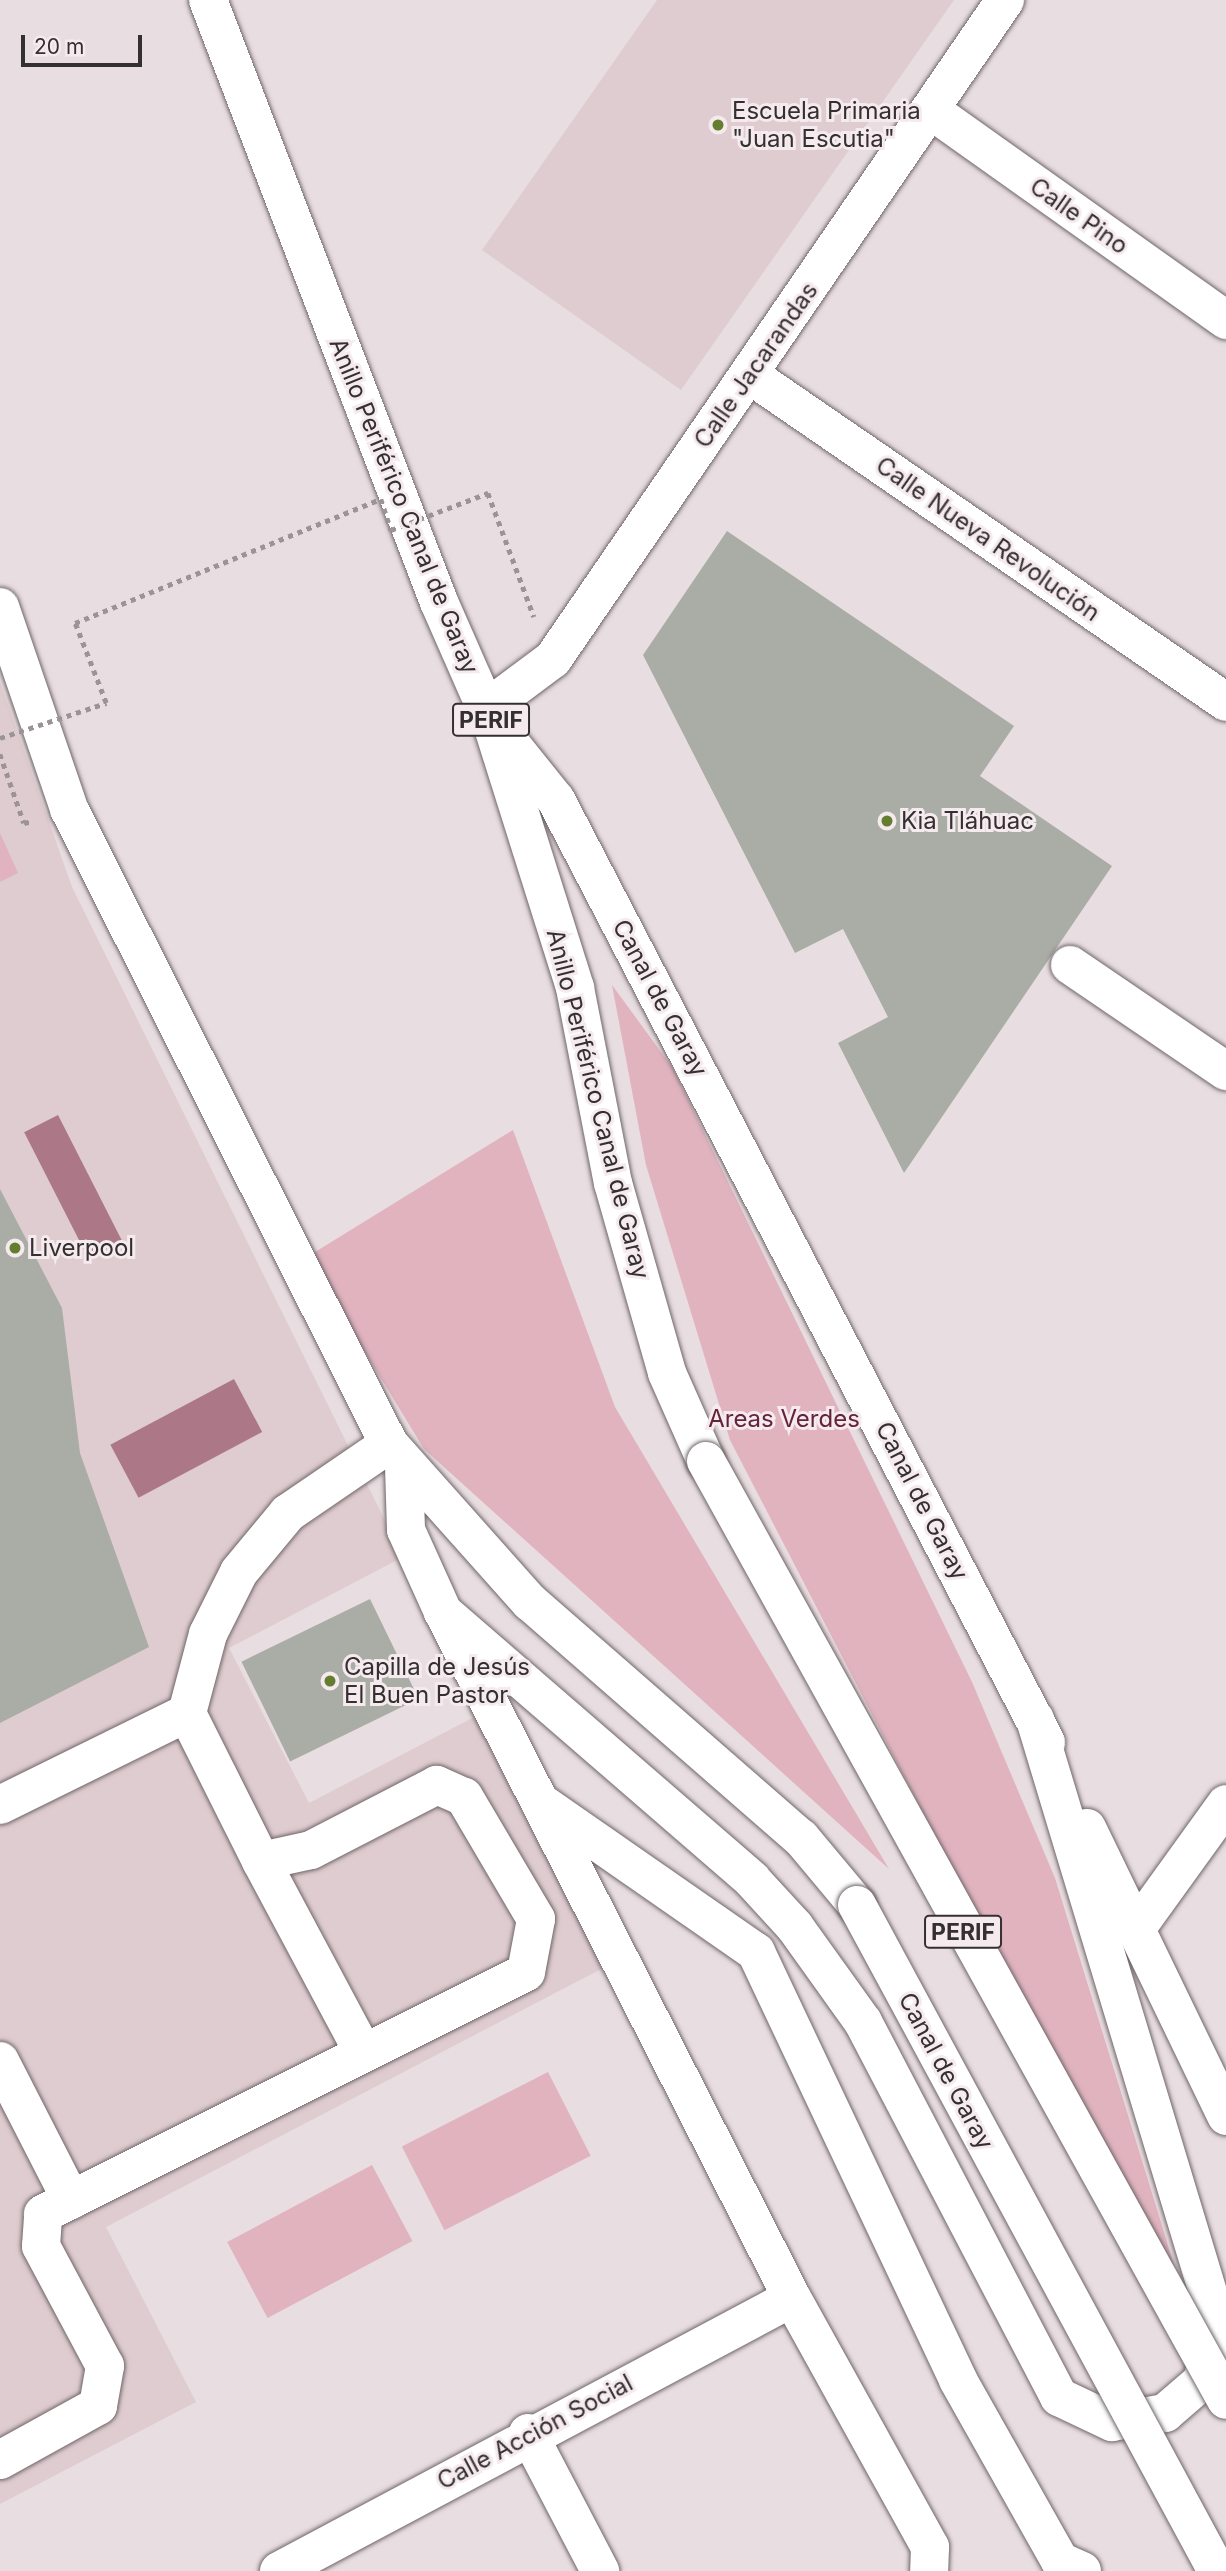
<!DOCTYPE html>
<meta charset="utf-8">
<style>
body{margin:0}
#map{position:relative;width:1226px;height:2571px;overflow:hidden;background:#e8dde0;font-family:Inter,sans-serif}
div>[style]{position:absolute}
.built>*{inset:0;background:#dfccd0}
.green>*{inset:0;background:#e0b3bf;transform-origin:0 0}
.water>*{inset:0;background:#ac7786;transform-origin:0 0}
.building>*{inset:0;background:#aaada5;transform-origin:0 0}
.path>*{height:4.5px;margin-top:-2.25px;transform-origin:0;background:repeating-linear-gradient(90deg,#9b9395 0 5px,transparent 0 10px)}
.roads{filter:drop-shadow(0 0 2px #6f6668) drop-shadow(0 0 2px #6f6668)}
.minor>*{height:38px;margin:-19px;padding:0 19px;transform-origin:19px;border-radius:19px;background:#fff}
.major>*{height:38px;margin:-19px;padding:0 19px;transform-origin:19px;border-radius:19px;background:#fff}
.highway>*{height:38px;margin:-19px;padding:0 19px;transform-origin:19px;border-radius:19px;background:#fff}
.path-bridge>*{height:4.5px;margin-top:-2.25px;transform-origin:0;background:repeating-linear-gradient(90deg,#9b9395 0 5px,transparent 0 10px)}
.bridges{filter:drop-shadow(0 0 2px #6f6668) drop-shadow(0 0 2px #6f6668)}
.highway-bridge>*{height:38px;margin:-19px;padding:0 19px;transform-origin:19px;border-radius:19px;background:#fff}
.dots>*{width:19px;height:19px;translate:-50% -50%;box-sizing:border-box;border:4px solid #f5eaed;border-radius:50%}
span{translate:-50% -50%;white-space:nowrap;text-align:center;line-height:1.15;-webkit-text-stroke:6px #f5eaed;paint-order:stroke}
.shield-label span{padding:2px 5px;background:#f5eaed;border:2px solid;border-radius:5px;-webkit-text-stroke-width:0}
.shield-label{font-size:23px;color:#343031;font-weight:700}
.poi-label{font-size:24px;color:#343031}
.left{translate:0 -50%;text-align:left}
.street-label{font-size:24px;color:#343031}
.park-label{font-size:24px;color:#65233b}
.scale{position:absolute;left:21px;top:35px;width:121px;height:32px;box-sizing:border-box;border:4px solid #343031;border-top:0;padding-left:9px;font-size:21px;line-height:24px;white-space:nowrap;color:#343031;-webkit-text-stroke:5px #f5eaed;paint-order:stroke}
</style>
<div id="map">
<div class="built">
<div style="clip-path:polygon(657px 0,954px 0,681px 390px,482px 250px)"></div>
<div style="clip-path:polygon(0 682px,72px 887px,403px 1557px,229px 1648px,309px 1803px,480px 1714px,609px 1965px,106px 2227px,196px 2402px,0 2504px)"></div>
</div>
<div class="green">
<div style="clip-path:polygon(0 833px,18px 873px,0 882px)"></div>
<div style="clip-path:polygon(612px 985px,672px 1067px,972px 1682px,1055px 1878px,1175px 2268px,938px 1842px,730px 1440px,646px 1165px)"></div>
<div style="clip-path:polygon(513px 1130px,615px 1407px,889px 1869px,424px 1449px,307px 1257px)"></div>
<div style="left:548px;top:2072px;width:94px;height:164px;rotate:63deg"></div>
<div style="left:372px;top:2165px;width:86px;height:164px;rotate:62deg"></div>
</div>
<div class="water">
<div style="left:58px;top:1115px;width:141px;height:38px;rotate:63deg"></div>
<div style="left:234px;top:1379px;width:60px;height:140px;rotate:62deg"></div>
</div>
<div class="building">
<div style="clip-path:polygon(727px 531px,1014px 726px,980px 776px,1112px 866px,904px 1173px,838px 1043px,888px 1017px,843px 929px,795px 953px,643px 655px)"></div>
<div style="clip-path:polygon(0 1189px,62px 1308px,80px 1453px,149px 1647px,0 1723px)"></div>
<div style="left:370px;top:1599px;width:111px;height:143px;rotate:64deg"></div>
</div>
<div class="path">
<div style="left:488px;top:493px;width:132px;rotate:69.6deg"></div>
<div style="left:0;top:754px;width:73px;rotate:70.8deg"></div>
<div style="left:24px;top:823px;width:8px;rotate:-14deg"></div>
</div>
<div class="roads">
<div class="minor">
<div style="left:932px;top:111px;width:361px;rotate:35.4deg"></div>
<div style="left:750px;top:375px;width:577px;rotate:34.49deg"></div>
<div style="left:486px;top:709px;width:84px;rotate:-36.7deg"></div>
<div style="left:553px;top:659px;width:799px;rotate:-55.55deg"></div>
<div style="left:1070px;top:965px;width:189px;rotate:34.2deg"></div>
<div style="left:540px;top:1802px;width:263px;rotate:34.8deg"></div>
<div style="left:756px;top:1952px;width:473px;rotate:64.7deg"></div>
<div style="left:958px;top:2380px;width:208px;rotate:60.6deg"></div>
<div style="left:1060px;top:2561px;width:24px;rotate:24deg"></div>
<div style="left:0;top:1805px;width:208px;rotate:-26.2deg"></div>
<div style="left:187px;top:1713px;width:82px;rotate:-75.1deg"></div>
<div style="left:208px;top:1634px;width:69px;rotate:-63.4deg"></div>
<div style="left:239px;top:1572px;width:77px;rotate:-50.3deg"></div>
<div style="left:288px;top:1513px;width:122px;rotate:-34.3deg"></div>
<div style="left:261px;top:1861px;width:214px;rotate:61.9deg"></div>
<div style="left:1136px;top:1929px;width:154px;rotate:-54.2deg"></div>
<div style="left:0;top:2061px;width:156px;rotate:62.9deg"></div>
<div style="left:528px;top:2433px;width:156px;rotate:62.4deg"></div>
<div style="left:0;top:2460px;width:112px;rotate:-28.9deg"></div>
<div style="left:98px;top:2406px;width:41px;rotate:-80.1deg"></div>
<div style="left:105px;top:2366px;width:136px;rotate:-118.1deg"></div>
<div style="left:41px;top:2246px;width:32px;rotate:-86deg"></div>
<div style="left:43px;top:2214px;width:540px;rotate:-26.61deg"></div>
<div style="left:526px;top:1972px;width:54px;rotate:-79.3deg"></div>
<div style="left:536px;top:1919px;width:142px;rotate:-120.5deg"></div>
<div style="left:464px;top:1797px;width:30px;rotate:-156deg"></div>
<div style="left:437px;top:1785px;width:142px;rotate:152.7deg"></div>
<div style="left:311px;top:1850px;width:51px;rotate:167.6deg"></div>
<div style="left:261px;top:1861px;width:165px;rotate:-116.6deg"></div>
<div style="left:279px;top:2571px;width:581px;rotate:-28.02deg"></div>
</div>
<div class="major">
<div style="left:490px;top:718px;width:105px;rotate:51.2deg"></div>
<div style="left:556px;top:800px;width:1062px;rotate:62.52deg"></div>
<div style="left:443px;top:1612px;width:409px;rotate:40.9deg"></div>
<div style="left:752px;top:1880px;width:64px;rotate:47.5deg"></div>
<div style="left:795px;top:1927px;width:117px;rotate:54.4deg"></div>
<div style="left:863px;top:2022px;width:423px;rotate:62.4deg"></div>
<div style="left:1059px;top:2397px;width:59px;rotate:25.3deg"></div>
<div style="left:1112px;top:2422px;width:54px;rotate:-9.6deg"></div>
<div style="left:1165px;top:2413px;width:48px;rotate:-40.7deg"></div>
<div style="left:1201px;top:2382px;width:56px;rotate:-71.2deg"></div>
<div style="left:1219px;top:2329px;width:637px;rotate:-106.79deg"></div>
<div style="left:1087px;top:1828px;width:320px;rotate:64.2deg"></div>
</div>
<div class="highway">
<div style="left:208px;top:0;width:645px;rotate:69.01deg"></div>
<div style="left:439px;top:602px;width:127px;rotate:66.3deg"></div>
<div style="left:490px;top:718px;width:283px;rotate:72.5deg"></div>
<div style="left:575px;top:988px;width:199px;rotate:79deg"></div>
<div style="left:613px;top:1183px;width:198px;rotate:74.1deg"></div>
<div style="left:667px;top:1373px;width:96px;rotate:66.1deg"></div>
<div style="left:0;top:607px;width:213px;rotate:71.1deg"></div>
<div style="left:69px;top:809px;width:711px;rotate:63.25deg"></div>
<div style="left:389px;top:1444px;width:212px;rotate:48.3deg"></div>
<div style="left:530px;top:1602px;width:359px;rotate:41.1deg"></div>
<div style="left:801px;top:1838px;width:87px;rotate:50.1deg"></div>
<div style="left:404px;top:1466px;width:64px;rotate:88.2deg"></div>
<div style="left:406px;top:1530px;width:90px;rotate:65.7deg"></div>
<div style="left:443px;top:1612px;width:770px;rotate:63.04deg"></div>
<div style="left:792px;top:2298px;width:285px;rotate:61deg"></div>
<div style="left:930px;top:2547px;width:24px;rotate:92deg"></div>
</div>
</div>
<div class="path-bridge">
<div style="left:0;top:738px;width:112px;rotate:-18.3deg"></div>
<div style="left:106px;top:703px;width:86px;rotate:-111.2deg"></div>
<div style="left:75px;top:623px;width:330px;rotate:-22.1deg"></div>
<div style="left:381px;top:499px;width:33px;rotate:72deg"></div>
<div style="left:391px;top:530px;width:104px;rotate:-20.9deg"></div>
</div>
<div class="bridges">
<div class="highway-bridge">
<div style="left:706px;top:1461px;width:1073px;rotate:61.02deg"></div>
<div style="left:857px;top:1905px;width:757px;rotate:61.61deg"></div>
</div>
</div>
<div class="dots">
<div style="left:718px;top:125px;background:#657d2f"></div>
<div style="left:887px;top:821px;background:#657d2f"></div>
<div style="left:15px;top:1248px;background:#657d2f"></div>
<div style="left:330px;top:1681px;background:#657d2f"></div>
</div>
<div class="shield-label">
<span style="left:491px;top:720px">PERIF</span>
<span style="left:963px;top:1932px">PERIF</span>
</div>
<div class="poi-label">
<span class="left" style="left:732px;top:125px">Escuela Primaria<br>"Juan Escutia"</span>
<span class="left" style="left:901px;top:821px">Kia Tláhuac</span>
<span class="left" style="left:29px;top:1248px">Liverpool</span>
<span class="left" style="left:344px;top:1681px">Capilla de Jesús<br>El Buen Pastor</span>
</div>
<div class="street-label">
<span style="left:1079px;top:216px;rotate:35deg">Calle Pino</span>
<span style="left:756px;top:365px;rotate:-55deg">Calle Jacarandas</span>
<span style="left:404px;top:506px;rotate:68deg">Anillo Periférico Canal de Garay</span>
<span style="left:988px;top:539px;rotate:35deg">Calle Nueva Revolución</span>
<span style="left:660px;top:998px;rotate:62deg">Canal de Garay</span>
<span style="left:598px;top:1104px;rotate:76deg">Anillo Periférico Canal de Garay</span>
<span style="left:922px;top:1501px;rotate:63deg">Canal de Garay</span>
<span style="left:946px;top:2071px;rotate:62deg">Canal de Garay</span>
<span style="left:535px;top:2432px;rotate:-28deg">Calle Acción Social</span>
</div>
<div class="park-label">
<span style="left:784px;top:1419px">Areas Verdes</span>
</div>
<div class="scale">20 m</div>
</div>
